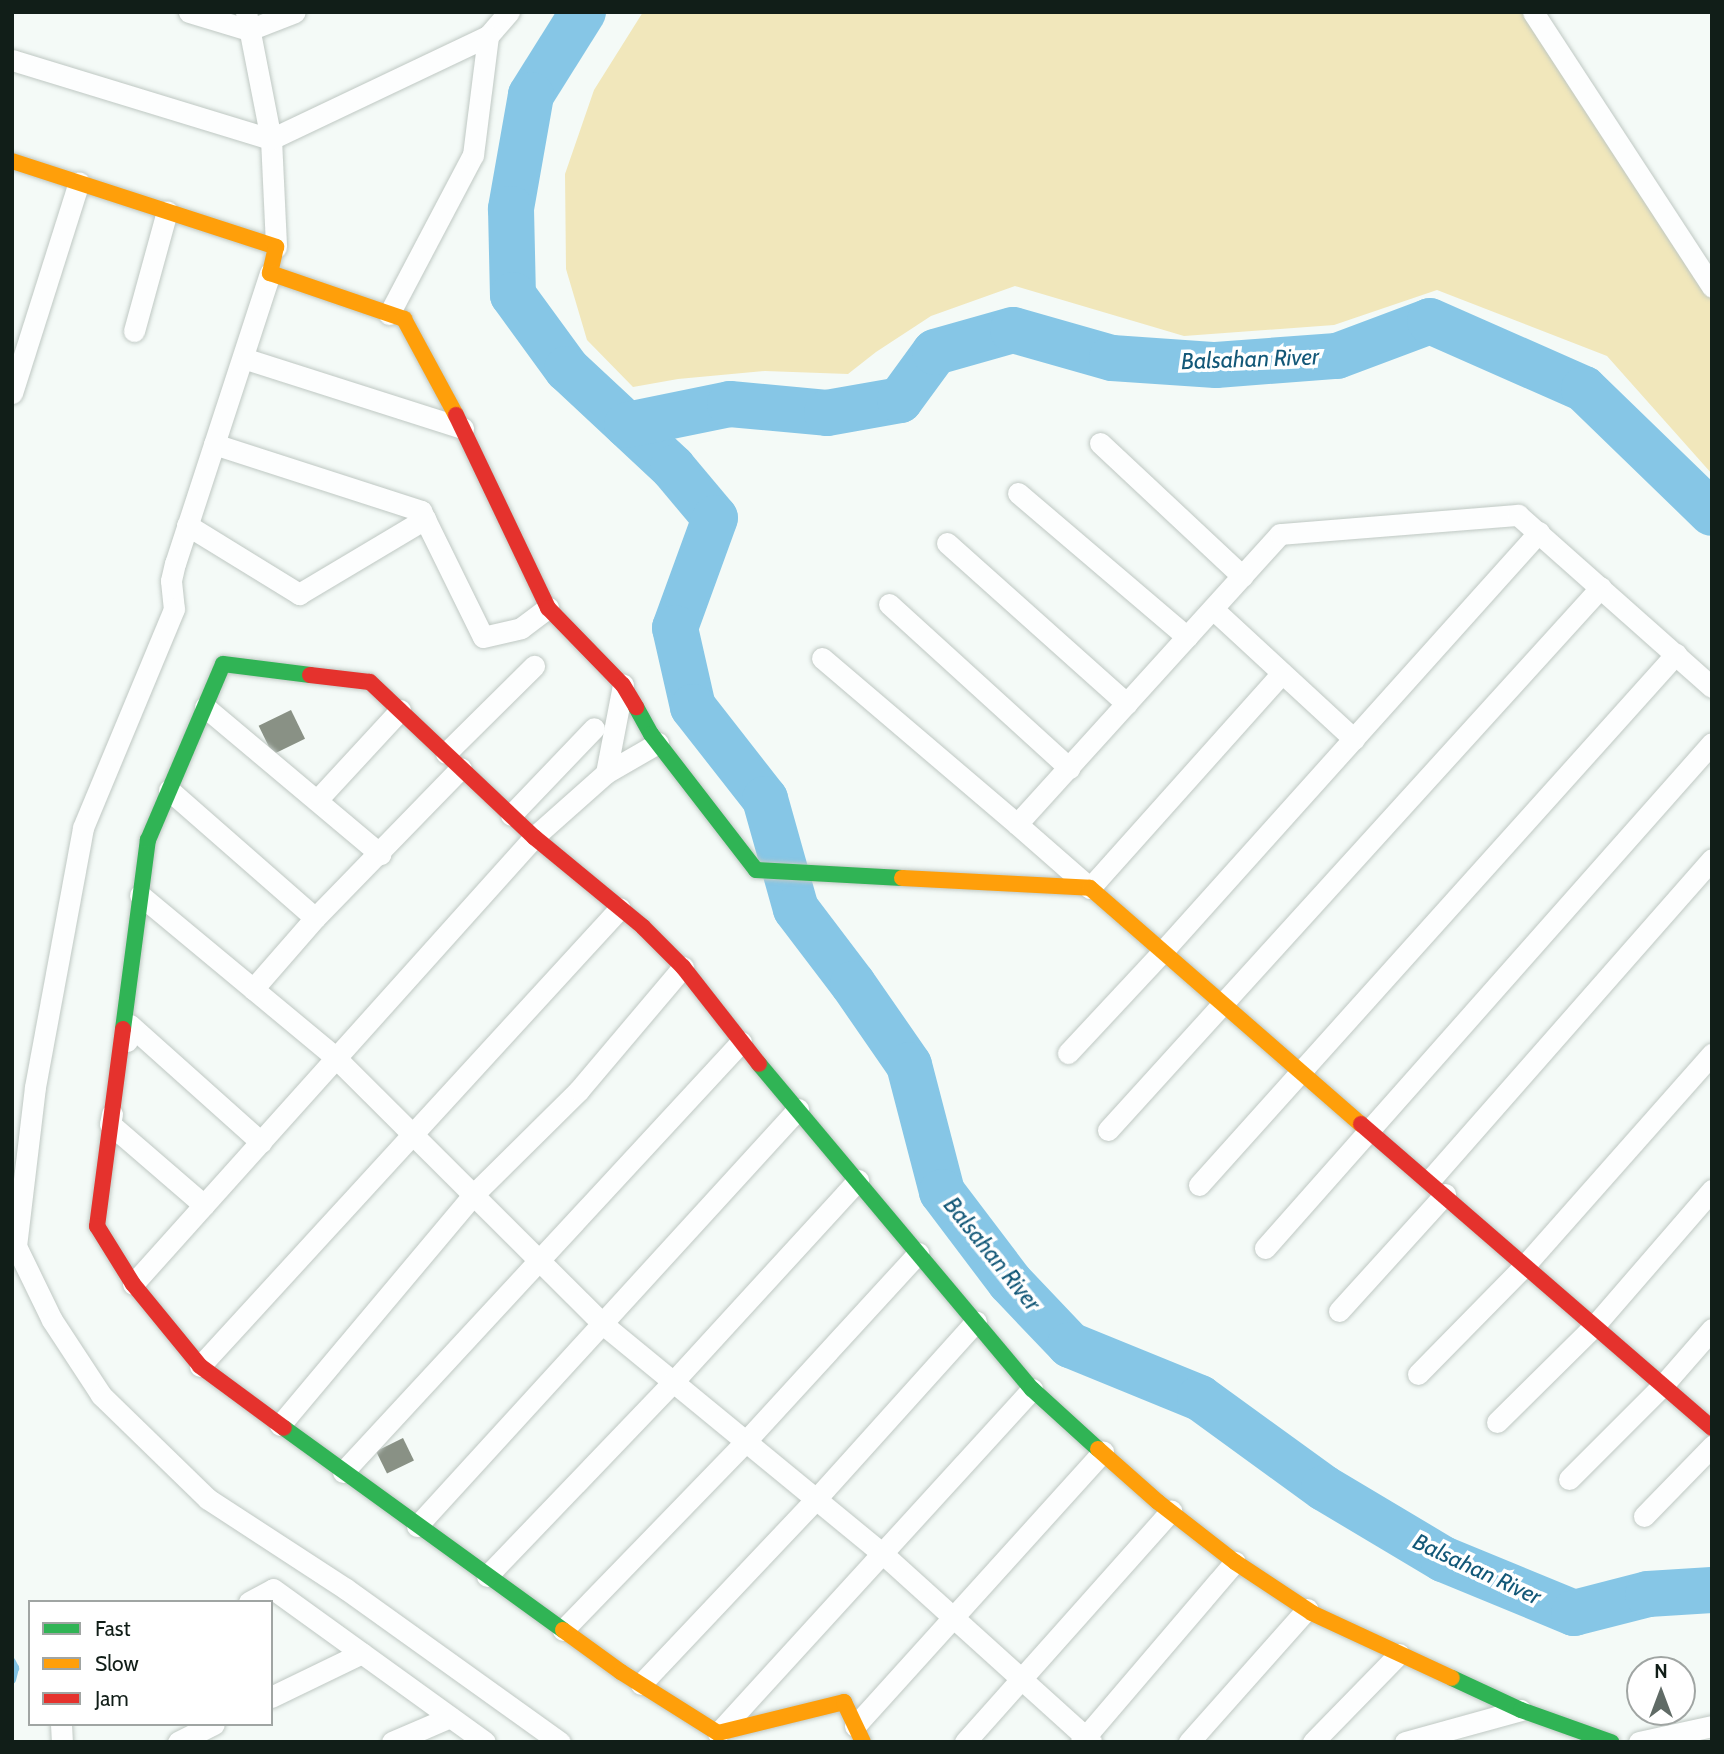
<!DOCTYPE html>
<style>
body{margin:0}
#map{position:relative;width:1724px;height:1754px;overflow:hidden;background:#f4faf7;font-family:Cabin,sans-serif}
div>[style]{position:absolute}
.green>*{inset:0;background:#f1e7bb}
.stream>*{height:8px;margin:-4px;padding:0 4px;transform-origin:4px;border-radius:4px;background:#86c6e6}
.river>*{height:46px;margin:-23px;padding:0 23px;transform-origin:23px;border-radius:23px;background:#86c6e6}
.building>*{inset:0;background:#899185;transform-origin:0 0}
.roads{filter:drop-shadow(0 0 2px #bfc8c3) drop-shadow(0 0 2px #bfc8c3)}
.street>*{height:21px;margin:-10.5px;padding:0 10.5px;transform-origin:10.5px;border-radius:10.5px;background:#fdfefe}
.fast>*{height:16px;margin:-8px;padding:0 8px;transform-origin:8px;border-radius:8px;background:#30b455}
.slow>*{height:16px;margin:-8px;padding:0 8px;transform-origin:8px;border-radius:8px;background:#ff9f0a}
.jam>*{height:16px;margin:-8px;padding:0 8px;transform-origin:8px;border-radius:8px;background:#e5322d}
span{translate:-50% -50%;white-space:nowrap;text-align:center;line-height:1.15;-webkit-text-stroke:7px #fff;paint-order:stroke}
.water-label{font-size:23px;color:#135878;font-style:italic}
.frame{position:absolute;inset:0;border:14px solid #111e18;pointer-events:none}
.legend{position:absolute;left:28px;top:1600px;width:245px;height:126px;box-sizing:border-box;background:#fff;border:2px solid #a0a5a3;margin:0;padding:9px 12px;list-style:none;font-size:21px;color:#111e18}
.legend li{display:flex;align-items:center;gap:14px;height:35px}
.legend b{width:35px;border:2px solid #a0a5a3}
.north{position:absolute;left:1626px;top:1656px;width:70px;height:70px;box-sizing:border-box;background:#fff;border:2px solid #a0a5a3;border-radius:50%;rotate:0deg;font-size:19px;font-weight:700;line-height:28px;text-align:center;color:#111e18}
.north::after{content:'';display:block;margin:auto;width:24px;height:32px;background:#606b66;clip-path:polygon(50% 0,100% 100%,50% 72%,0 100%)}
</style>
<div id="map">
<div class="green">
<div style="clip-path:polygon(643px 12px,1533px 12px,1712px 283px,1712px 474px,1607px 356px,1437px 290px,1334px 325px,1184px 336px,1015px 286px,931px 316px,876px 352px,848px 374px,765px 371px,678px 379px,633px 387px,587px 340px,566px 269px,565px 174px,594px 90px)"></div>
</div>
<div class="stream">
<div style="left:12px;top:1662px;width:7px;rotate:63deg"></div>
<div style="left:15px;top:1668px;width:12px;rotate:104deg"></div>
</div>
<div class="river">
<div style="left:583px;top:12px;width:98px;rotate:122.1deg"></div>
<div style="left:531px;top:95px;width:116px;rotate:100deg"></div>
<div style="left:511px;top:209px;width:86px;rotate:88.7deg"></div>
<div style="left:513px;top:295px;width:92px;rotate:53.9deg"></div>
<div style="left:567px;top:369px;width:145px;rotate:43deg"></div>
<div style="left:673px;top:468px;width:65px;rotate:50deg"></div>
<div style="left:715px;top:518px;width:117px;rotate:110deg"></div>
<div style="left:675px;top:628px;width:81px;rotate:77.2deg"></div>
<div style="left:693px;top:707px;width:117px;rotate:52deg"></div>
<div style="left:765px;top:799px;width:114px;rotate:74.3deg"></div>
<div style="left:796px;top:909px;width:94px;rotate:52.8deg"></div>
<div style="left:853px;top:984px;width:98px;rotate:55.3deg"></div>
<div style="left:909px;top:1065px;width:131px;rotate:75.4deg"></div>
<div style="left:942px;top:1192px;width:113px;rotate:52.9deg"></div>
<div style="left:1010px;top:1282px;width:87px;rotate:46.4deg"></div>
<div style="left:1070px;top:1345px;width:140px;rotate:22.2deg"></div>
<div style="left:1200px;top:1398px;width:153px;rotate:36deg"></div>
<div style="left:1324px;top:1488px;width:139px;rotate:30.8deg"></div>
<div style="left:1443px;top:1559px;width:142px;rotate:22.4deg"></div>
<div style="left:1574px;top:1613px;width:76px;rotate:-14.4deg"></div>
<div style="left:1648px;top:1594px;width:64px;rotate:-3.6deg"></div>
<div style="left:627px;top:425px;width:105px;rotate:-11.5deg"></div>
<div style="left:730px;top:404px;width:97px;rotate:5.3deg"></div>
<div style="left:827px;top:413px;width:74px;rotate:-10.1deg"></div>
<div style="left:900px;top:400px;width:59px;rotate:-53.9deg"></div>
<div style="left:935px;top:352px;width:81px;rotate:-15.8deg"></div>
<div style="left:1013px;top:330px;width:103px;rotate:15.8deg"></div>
<div style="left:1112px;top:358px;width:104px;rotate:3.9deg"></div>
<div style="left:1216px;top:365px;width:121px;rotate:-4.3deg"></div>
<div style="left:1337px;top:356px;width:99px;rotate:-20.6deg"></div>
<div style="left:1430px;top:321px;width:168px;rotate:23.8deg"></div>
<div style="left:1584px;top:389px;width:178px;rotate:44.1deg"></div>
</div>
<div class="building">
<div style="left:291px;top:710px;width:32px;height:36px;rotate:64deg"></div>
<div style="left:403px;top:1438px;width:25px;height:30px;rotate:64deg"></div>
</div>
<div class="roads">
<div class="street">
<div style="left:189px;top:12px;width:63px;rotate:16.7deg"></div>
<div style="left:249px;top:30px;width:49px;rotate:-21.4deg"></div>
<div style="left:246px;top:12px;width:129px;rotate:78.9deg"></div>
<div style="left:271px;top:139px;width:108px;rotate:87.3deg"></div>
<div style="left:1533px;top:12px;width:328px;rotate:56.9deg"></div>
<div style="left:12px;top:60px;width:271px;rotate:17deg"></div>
<div style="left:271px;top:139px;width:240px;rotate:-25.4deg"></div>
<div style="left:488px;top:36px;width:32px;rotate:-49deg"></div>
<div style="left:270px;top:273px;width:305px;rotate:108.1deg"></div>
<div style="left:175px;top:563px;width:18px;rotate:103deg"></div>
<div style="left:171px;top:581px;width:28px;rotate:84deg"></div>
<div style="left:174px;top:609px;width:237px;rotate:112.6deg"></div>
<div style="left:83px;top:828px;width:263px;rotate:100.5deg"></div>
<div style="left:35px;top:1087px;width:160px;rotate:96.8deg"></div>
<div style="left:16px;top:1246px;width:82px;rotate:64.1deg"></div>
<div style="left:52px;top:1320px;width:90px;rotate:56.8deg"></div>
<div style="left:101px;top:1395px;width:149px;rotate:44.2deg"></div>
<div style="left:208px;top:1499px;width:165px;rotate:33.1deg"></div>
<div style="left:346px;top:1589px;width:263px;rotate:35.6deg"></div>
<div style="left:389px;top:314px;width:180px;rotate:-62.2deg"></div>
<div style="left:473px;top:155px;width:120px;rotate:-82.8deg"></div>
<div style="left:134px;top:331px;width:124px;rotate:-74.6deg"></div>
<div style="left:243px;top:358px;width:231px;rotate:17.7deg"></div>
<div style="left:12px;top:393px;width:221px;rotate:-72.4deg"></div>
<div style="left:1100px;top:443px;width:195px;rotate:43.1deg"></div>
<div style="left:214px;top:444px;width:218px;rotate:17.9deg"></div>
<div style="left:421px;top:511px;width:140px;rotate:63.8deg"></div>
<div style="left:483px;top:637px;width:39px;rotate:-13deg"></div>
<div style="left:521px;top:628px;width:34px;rotate:-37deg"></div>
<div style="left:1018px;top:493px;width:222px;rotate:40.4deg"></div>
<div style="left:187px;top:525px;width:132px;rotate:31.6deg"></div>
<div style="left:299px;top:594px;width:147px;rotate:-30.8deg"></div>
<div style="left:947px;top:543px;width:241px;rotate:41.8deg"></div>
<div style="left:889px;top:604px;width:244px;rotate:42.3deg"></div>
<div style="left:1213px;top:609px;width:192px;rotate:42.7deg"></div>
<div style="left:822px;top:658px;width:256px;rotate:40.4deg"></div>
<div style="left:1282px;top:673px;width:288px;rotate:131.8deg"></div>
<div style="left:1090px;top:888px;width:97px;rotate:-138.8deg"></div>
<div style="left:1017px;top:824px;width:391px;rotate:-47.8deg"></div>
<div style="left:1280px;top:534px;width:239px;rotate:-4.6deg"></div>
<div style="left:1518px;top:515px;width:259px;rotate:41.6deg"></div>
<div style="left:205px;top:707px;width:229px;rotate:40deg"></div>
<div style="left:446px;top:753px;width:124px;rotate:-44.7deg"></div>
<div style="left:606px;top:773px;width:90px;rotate:-79.1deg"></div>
<div style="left:169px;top:790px;width:194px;rotate:41.2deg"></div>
<div style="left:318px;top:799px;width:121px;rotate:-47.3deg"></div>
<div style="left:511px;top:815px;width:120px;rotate:-46.3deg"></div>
<div style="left:140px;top:895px;width:255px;rotate:39.7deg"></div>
<div style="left:336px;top:1058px;width:378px;rotate:44.9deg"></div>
<div style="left:604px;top:1325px;width:360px;rotate:39.4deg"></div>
<div style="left:882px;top:1553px;width:282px;rotate:42.1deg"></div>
<div style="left:253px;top:989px;width:94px;rotate:-48.9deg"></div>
<div style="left:315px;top:918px;width:209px;rotate:-45.8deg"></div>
<div style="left:127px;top:1041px;width:16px;rotate:-79deg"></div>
<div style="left:130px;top:1025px;width:176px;rotate:41.8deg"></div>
<div style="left:1068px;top:1053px;width:139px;rotate:-47deg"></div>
<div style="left:1163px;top:951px;width:563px;rotate:-48.1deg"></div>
<div style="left:112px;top:1114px;width:10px;rotate:101deg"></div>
<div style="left:110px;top:1124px;width:124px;rotate:40.8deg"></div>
<div style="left:1108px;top:1130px;width:733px;rotate:-47.76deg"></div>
<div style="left:1430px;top:1180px;width:427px;rotate:-48.7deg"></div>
<div style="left:1199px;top:1185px;width:714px;rotate:-48.07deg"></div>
<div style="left:1265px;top:1248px;width:674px;rotate:-48.49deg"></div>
<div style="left:133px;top:1284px;width:601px;rotate:-48.1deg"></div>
<div style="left:534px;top:837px;width:96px;rotate:-41.6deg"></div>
<div style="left:606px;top:773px;width:60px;rotate:-30deg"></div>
<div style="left:1339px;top:1311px;width:158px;rotate:-47.8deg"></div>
<div style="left:200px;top:1366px;width:621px;rotate:-47.48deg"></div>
<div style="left:1418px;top:1374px;width:154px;rotate:-45.5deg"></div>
<div style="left:1526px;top:1264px;width:281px;rotate:-48.5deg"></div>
<div style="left:1497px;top:1422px;width:138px;rotate:-44.7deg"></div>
<div style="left:1595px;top:1325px;width:179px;rotate:-49.1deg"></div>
<div style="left:280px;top:1425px;width:300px;rotate:-50deg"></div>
<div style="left:473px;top:1195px;width:149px;rotate:-44.7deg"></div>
<div style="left:579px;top:1090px;width:161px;rotate:-49.8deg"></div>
<div style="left:343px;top:1472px;width:586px;rotate:-47.21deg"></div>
<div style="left:1569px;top:1479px;width:134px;rotate:-45deg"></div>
<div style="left:1664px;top:1384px;width:73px;rotate:-48.9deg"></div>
<div style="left:1644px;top:1516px;width:98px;rotate:-45.8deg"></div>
<div style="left:417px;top:1526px;width:565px;rotate:-47.58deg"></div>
<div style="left:487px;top:1576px;width:269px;rotate:-46.2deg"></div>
<div style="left:673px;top:1382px;width:274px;rotate:-47.5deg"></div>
<div style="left:249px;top:1602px;width:27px;rotate:-28deg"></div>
<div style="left:273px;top:1589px;width:261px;rotate:35.8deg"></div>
<div style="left:563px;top:1630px;width:263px;rotate:-45.9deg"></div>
<div style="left:746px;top:1441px;width:255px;rotate:-47.5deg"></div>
<div style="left:641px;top:1684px;width:255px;rotate:-46.6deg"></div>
<div style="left:816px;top:1499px;width:239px;rotate:-48deg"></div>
<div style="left:271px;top:1697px;width:101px;rotate:-25.8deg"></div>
<div style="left:61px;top:1724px;width:18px;rotate:87deg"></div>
<div style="left:855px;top:1726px;width:370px;rotate:-47.9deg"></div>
<div style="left:718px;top:1733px;width:466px;rotate:-47.6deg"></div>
<div style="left:178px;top:1742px;width:40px;rotate:-26.6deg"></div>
<div style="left:392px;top:1742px;width:63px;rotate:-23.3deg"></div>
<div style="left:965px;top:1742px;width:310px;rotate:-48.3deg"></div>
<div style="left:1081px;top:1742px;width:237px;rotate:-49.5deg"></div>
<div style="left:1189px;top:1742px;width:178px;rotate:-48.4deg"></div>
<div style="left:1313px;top:1742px;width:123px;rotate:-45.7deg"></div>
<div style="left:1405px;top:1742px;width:120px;rotate:-15.4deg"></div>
<div style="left:1639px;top:1742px;width:75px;rotate:-12.4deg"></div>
</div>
<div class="fast">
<div style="left:636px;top:707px;width:31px;rotate:61deg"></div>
<div style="left:651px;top:734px;width:172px;rotate:52.3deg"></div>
<div style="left:756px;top:870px;width:146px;rotate:3.1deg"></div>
<div style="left:123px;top:1029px;width:191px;rotate:-82.5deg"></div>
<div style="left:148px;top:840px;width:191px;rotate:-66.9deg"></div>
<div style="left:223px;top:664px;width:88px;rotate:7.2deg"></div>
<div style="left:759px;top:1064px;width:424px;rotate:50deg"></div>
<div style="left:1032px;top:1389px;width:89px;rotate:42.3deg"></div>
<div style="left:284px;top:1428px;width:344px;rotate:35.9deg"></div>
<div style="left:1452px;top:1678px;width:76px;rotate:24.9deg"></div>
<div style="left:1521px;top:1710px;width:96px;rotate:19.6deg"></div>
</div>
<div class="slow">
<div style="left:12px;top:161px;width:278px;rotate:18deg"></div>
<div style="left:276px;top:247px;width:27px;rotate:103deg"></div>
<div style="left:270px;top:273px;width:142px;rotate:18.9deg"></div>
<div style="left:404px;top:319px;width:109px;rotate:61.6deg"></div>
<div style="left:902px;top:878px;width:188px;rotate:3deg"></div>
<div style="left:1090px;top:888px;width:359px;rotate:41.1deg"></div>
<div style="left:1098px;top:1449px;width:80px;rotate:41.5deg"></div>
<div style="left:1158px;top:1502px;width:98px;rotate:37.9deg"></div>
<div style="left:1235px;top:1562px;width:92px;rotate:33.5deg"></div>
<div style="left:1312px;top:1613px;width:154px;rotate:24.9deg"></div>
<div style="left:563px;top:1630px;width:72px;rotate:35.9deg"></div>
<div style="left:621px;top:1672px;width:115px;rotate:32.2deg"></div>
<div style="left:718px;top:1733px;width:130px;rotate:-13.8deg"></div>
<div style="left:844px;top:1702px;width:44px;rotate:64.6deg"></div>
</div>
<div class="jam">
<div style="left:456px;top:415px;width:214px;rotate:64.5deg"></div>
<div style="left:548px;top:608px;width:107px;rotate:45.8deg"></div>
<div style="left:623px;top:685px;width:26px;rotate:59deg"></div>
<div style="left:310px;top:675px;width:60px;rotate:6.7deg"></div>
<div style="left:370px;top:682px;width:226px;rotate:43.4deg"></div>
<div style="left:534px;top:837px;width:141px;rotate:39.5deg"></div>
<div style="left:643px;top:927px;width:57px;rotate:45deg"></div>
<div style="left:683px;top:967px;width:123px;rotate:51.9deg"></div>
<div style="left:123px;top:1029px;width:199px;rotate:97.5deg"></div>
<div style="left:97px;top:1226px;width:68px;rotate:58.2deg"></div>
<div style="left:133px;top:1284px;width:106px;rotate:50.7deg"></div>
<div style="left:200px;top:1366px;width:104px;rotate:36.4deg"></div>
<div style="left:1361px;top:1124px;width:464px;rotate:40.9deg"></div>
</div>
</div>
<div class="water-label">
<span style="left:1250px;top:359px;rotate:-2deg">Balsahan River</span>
<span style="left:992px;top:1254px;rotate:51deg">Balsahan River</span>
<span style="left:1477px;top:1569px;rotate:25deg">Balsahan River</span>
</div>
<div class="frame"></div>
<ul class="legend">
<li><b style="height:9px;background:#30b455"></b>Fast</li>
<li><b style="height:9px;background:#ff9f0a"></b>Slow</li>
<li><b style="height:9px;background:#e5322d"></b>Jam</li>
</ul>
<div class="north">N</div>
</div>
